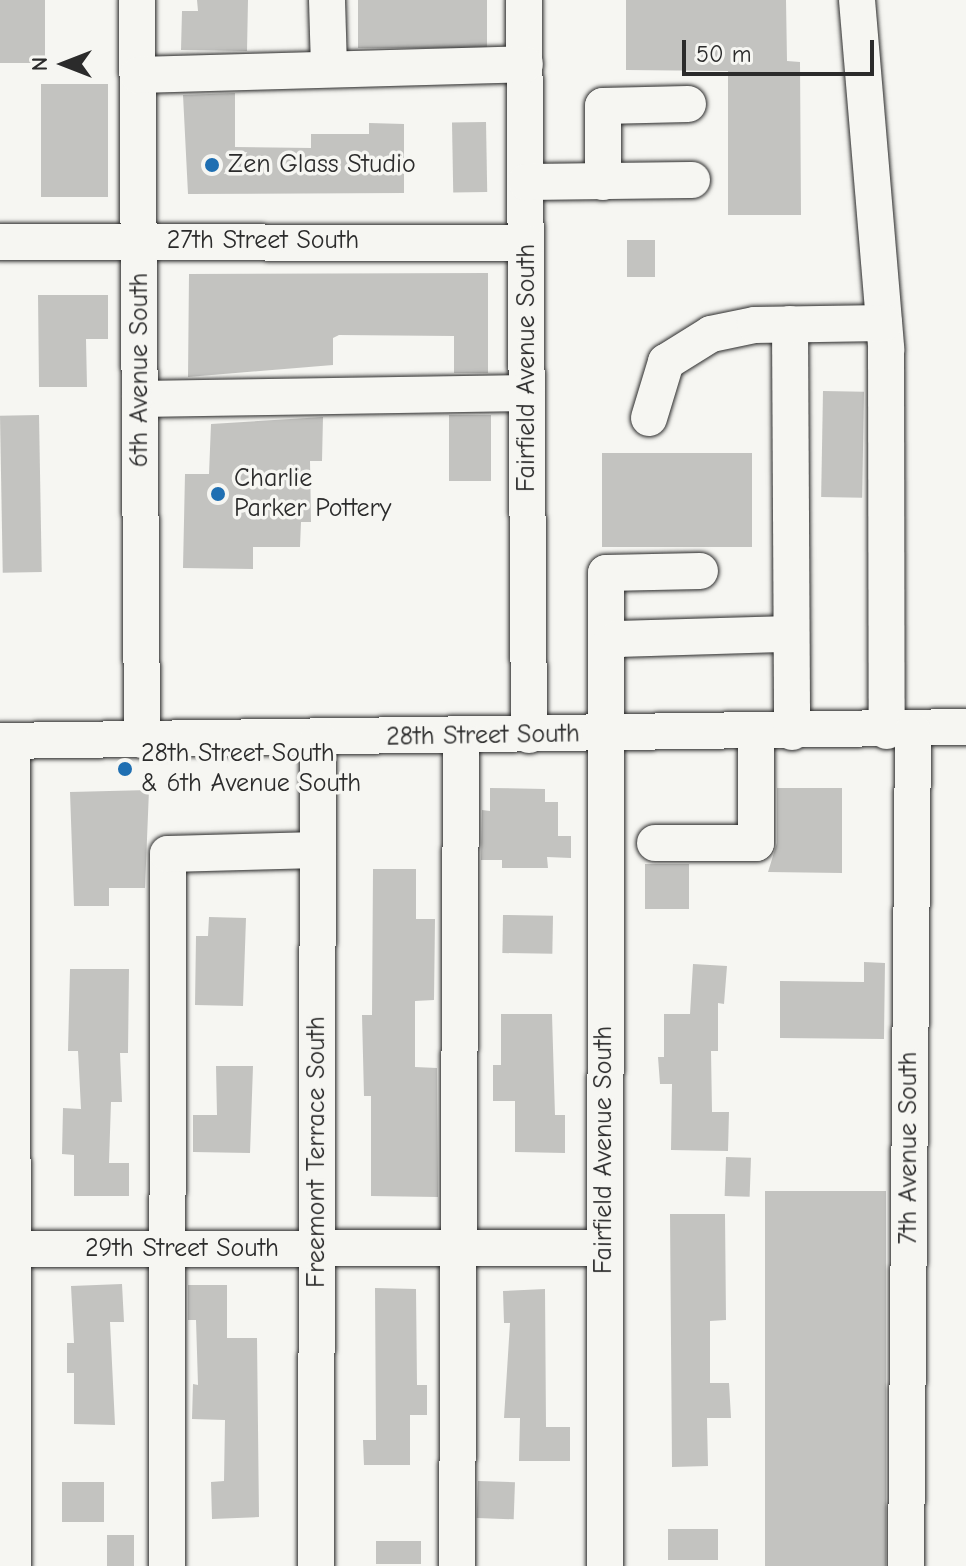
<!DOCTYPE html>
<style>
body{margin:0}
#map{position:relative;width:966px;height:1566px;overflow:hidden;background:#f6f6f2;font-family:"Comic Neue",sans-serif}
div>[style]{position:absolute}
.building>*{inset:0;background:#c3c3c0;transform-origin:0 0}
.roads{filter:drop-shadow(0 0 2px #2b2b2b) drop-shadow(0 0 2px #2b2b2b)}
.minor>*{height:36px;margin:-18px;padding:0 18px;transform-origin:18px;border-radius:18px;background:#f6f6f2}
.dots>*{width:22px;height:22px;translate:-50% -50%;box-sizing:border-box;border:4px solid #f6f6f2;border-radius:50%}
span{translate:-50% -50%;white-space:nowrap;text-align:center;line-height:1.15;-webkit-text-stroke:7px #f6f6f2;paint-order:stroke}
.poi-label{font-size:26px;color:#2b2b2b}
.left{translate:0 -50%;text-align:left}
.street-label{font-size:26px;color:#2b2b2b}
.north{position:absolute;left:24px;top:24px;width:80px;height:80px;-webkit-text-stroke:6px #f6f6f2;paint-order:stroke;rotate:270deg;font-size:22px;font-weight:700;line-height:32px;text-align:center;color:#2b2b2b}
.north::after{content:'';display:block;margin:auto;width:28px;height:36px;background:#2b2b2b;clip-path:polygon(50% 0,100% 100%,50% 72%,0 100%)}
.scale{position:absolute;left:682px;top:40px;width:192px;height:36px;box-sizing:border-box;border:4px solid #2b2b2b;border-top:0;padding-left:10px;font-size:24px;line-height:28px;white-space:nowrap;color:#2b2b2b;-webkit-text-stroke:6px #f6f6f2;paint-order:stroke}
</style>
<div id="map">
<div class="building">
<div style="left:0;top:0;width:45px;height:63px"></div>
<div style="clip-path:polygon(197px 0,248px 0,247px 51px,181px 50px,182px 11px,198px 11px)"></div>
<div style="left:358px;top:0;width:129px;height:48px"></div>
<div style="clip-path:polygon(626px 0,786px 0,787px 61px,800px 62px,801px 215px,728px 215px,728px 71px,626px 70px)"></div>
<div style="left:41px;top:84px;width:67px;height:113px"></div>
<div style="clip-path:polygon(235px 93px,235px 147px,311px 148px,311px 134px,369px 134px,369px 123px,404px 124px,404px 193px,188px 194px,183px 95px)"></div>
<div style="left:486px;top:122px;width:70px;height:34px;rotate:89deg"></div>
<div style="left:627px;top:240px;width:28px;height:37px"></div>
<div style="clip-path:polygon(488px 273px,488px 373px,454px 373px,454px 336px,339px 335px,333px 338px,333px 365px,188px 377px,189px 274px)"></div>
<div style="clip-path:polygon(38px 295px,108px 295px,108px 339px,86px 339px,87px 387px,39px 387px)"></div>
<div style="left:823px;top:391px;width:41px;height:106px;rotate:1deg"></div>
<div style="left:39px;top:415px;width:157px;height:39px;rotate:89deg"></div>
<div style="left:449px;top:415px;width:42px;height:66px"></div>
<div style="clip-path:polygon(323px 417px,322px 461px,310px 461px,311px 522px,301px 522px,300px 547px,253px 547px,253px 569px,183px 568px,185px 474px,209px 474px,211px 424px)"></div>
<div style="left:602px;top:453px;width:150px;height:94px"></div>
<div style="clip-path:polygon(490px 788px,545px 789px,545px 802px,558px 802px,558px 836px,571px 836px,571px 858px,547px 857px,548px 868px,502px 868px,502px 860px,481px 860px,482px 810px,490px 811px)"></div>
<div style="clip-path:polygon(777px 788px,842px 788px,842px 873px,768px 872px,777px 843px)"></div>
<div style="clip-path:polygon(149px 790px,145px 888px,109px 888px,109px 906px,74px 906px,70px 792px)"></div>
<div style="left:645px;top:864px;width:44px;height:45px"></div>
<div style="clip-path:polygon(373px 869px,416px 869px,416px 919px,435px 919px,434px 1000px,415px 1001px,415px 1067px,437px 1068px,438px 1197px,371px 1196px,371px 1096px,364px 1096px,362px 1015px,372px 1015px)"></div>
<div style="left:503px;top:915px;width:50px;height:38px;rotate:1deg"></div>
<div style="clip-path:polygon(209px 917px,246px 918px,243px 1006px,195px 1005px,196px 936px,208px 936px)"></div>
<div style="clip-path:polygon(864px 962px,885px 963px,884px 1039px,780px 1038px,780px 981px,864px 982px)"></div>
<div style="clip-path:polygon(693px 964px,727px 966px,724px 1004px,718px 1003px,718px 1051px,711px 1051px,712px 1112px,729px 1112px,728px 1151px,671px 1150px,672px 1084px,660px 1084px,658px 1057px,664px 1057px,664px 1014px,690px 1014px)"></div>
<div style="clip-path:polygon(70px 969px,129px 969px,128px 1053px,120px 1053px,122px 1102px,111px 1102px,109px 1163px,129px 1163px,129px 1196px,74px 1196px,74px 1155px,62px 1154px,63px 1108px,81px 1109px,78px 1051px,68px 1051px)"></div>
<div style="clip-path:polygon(501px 1014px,552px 1014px,555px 1115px,565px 1115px,565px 1153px,515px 1152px,515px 1101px,493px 1101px,493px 1065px,501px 1065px)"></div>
<div style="clip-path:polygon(216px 1066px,253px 1066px,250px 1153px,193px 1152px,193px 1115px,217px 1115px)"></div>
<div style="left:726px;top:1157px;width:25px;height:39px;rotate:2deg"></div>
<div style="left:765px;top:1191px;width:121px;height:375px"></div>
<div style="clip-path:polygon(670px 1214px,725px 1214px,726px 1320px,710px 1321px,710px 1383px,729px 1383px,731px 1418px,707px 1418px,708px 1466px,672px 1467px)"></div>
<div style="clip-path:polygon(122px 1284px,124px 1322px,110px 1322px,115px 1425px,74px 1424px,74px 1373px,67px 1373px,67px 1343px,74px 1343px,71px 1286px)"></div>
<div style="clip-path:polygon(188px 1285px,227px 1285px,227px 1338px,257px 1338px,259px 1517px,212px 1519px,211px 1482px,224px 1481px,225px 1420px,192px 1419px,193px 1384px,198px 1385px,196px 1320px,188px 1320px)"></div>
<div style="clip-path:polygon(375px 1288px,416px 1289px,417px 1385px,427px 1385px,427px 1415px,410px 1415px,410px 1465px,364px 1465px,363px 1440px,376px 1440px)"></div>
<div style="clip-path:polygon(545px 1289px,546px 1427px,570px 1427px,570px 1461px,519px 1461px,520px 1418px,504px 1418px,510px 1323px,504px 1323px,503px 1291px)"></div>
<div style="left:478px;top:1481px;width:37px;height:37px;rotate:2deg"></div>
<div style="left:104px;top:1482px;width:40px;height:42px;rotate:90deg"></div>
<div style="left:668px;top:1529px;width:50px;height:31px"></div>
<div style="left:107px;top:1535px;width:27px;height:31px"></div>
<div style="left:376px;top:1541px;width:45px;height:23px"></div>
</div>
<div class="roads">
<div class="minor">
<div style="left:137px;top:0;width:740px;rotate:89.61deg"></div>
<div style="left:327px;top:0;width:66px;rotate:88.3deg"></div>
<div style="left:524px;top:0;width:735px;rotate:89.61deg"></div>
<div style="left:857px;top:0;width:350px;rotate:85.2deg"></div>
<div style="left:886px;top:349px;width:382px;rotate:89.9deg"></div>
<div style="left:138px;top:75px;width:387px;rotate:-1.6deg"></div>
<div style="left:526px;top:182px;width:166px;rotate:-0.7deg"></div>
<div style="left:603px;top:182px;width:76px;rotate:-90deg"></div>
<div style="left:603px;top:106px;width:85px;rotate:-1.3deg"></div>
<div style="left:0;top:242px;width:526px;rotate:0.11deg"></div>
<div style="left:790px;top:324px;width:408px;rotate:89.7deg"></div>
<div style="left:140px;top:399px;width:387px;rotate:-0.9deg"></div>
<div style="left:649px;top:418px;width:59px;rotate:-73.1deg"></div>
<div style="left:666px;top:362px;width:53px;rotate:-31.9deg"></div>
<div style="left:711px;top:334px;width:45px;rotate:-11.6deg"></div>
<div style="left:755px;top:325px;width:129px;rotate:-0.9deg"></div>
<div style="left:606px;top:649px;width:76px;rotate:-90deg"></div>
<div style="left:606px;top:573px;width:94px;rotate:-1.2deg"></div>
<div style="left:0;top:741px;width:966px;rotate:-0.83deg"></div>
<div style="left:12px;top:741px;width:825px;rotate:89.93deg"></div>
<div style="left:655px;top:843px;width:101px"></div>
<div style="left:756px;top:843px;width:110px;rotate:-90deg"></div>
<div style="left:0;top:1249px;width:604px;rotate:-0.09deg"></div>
<div style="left:167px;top:1566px;width:712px;rotate:-89.92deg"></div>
<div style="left:168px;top:854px;width:150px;rotate:-1.5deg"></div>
<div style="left:316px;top:1566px;width:828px;rotate:-89.86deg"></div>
<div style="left:457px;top:1566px;width:830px;rotate:-89.72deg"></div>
<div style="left:605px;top:1566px;width:917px;rotate:-89.94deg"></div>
<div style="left:606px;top:649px;width:15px;rotate:-42deg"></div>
<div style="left:617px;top:639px;width:173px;rotate:-1.7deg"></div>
<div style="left:906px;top:1566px;width:835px;rotate:-89.52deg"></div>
</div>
</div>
<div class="dots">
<div style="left:212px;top:165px;background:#1f6fb2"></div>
<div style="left:218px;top:494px;background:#1f6fb2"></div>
<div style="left:125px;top:769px;background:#1f6fb2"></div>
</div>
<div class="poi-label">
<span class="left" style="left:228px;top:165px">Zen Glass Studio</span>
<span class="left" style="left:234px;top:494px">Charlie<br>Parker Pottery</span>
<span class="left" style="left:141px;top:769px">28th Street South<br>&amp; 6th Avenue South</span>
</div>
<div class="street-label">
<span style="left:263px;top:241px">27th Street South</span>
<span style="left:527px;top:368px;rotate:-90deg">Fairfield Avenue South</span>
<span style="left:140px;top:370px;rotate:-90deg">6th Avenue South</span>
<span style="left:483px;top:736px;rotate:-1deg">28th Street South</span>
<span style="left:909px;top:1148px;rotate:-90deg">7th Avenue South</span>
<span style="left:604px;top:1150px;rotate:-90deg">Fairfield Avenue South</span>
<span style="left:317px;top:1152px;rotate:-90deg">Freemont Terrace South</span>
<span style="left:182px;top:1249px">29th Street South</span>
</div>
<div class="north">N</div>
<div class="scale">50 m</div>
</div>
